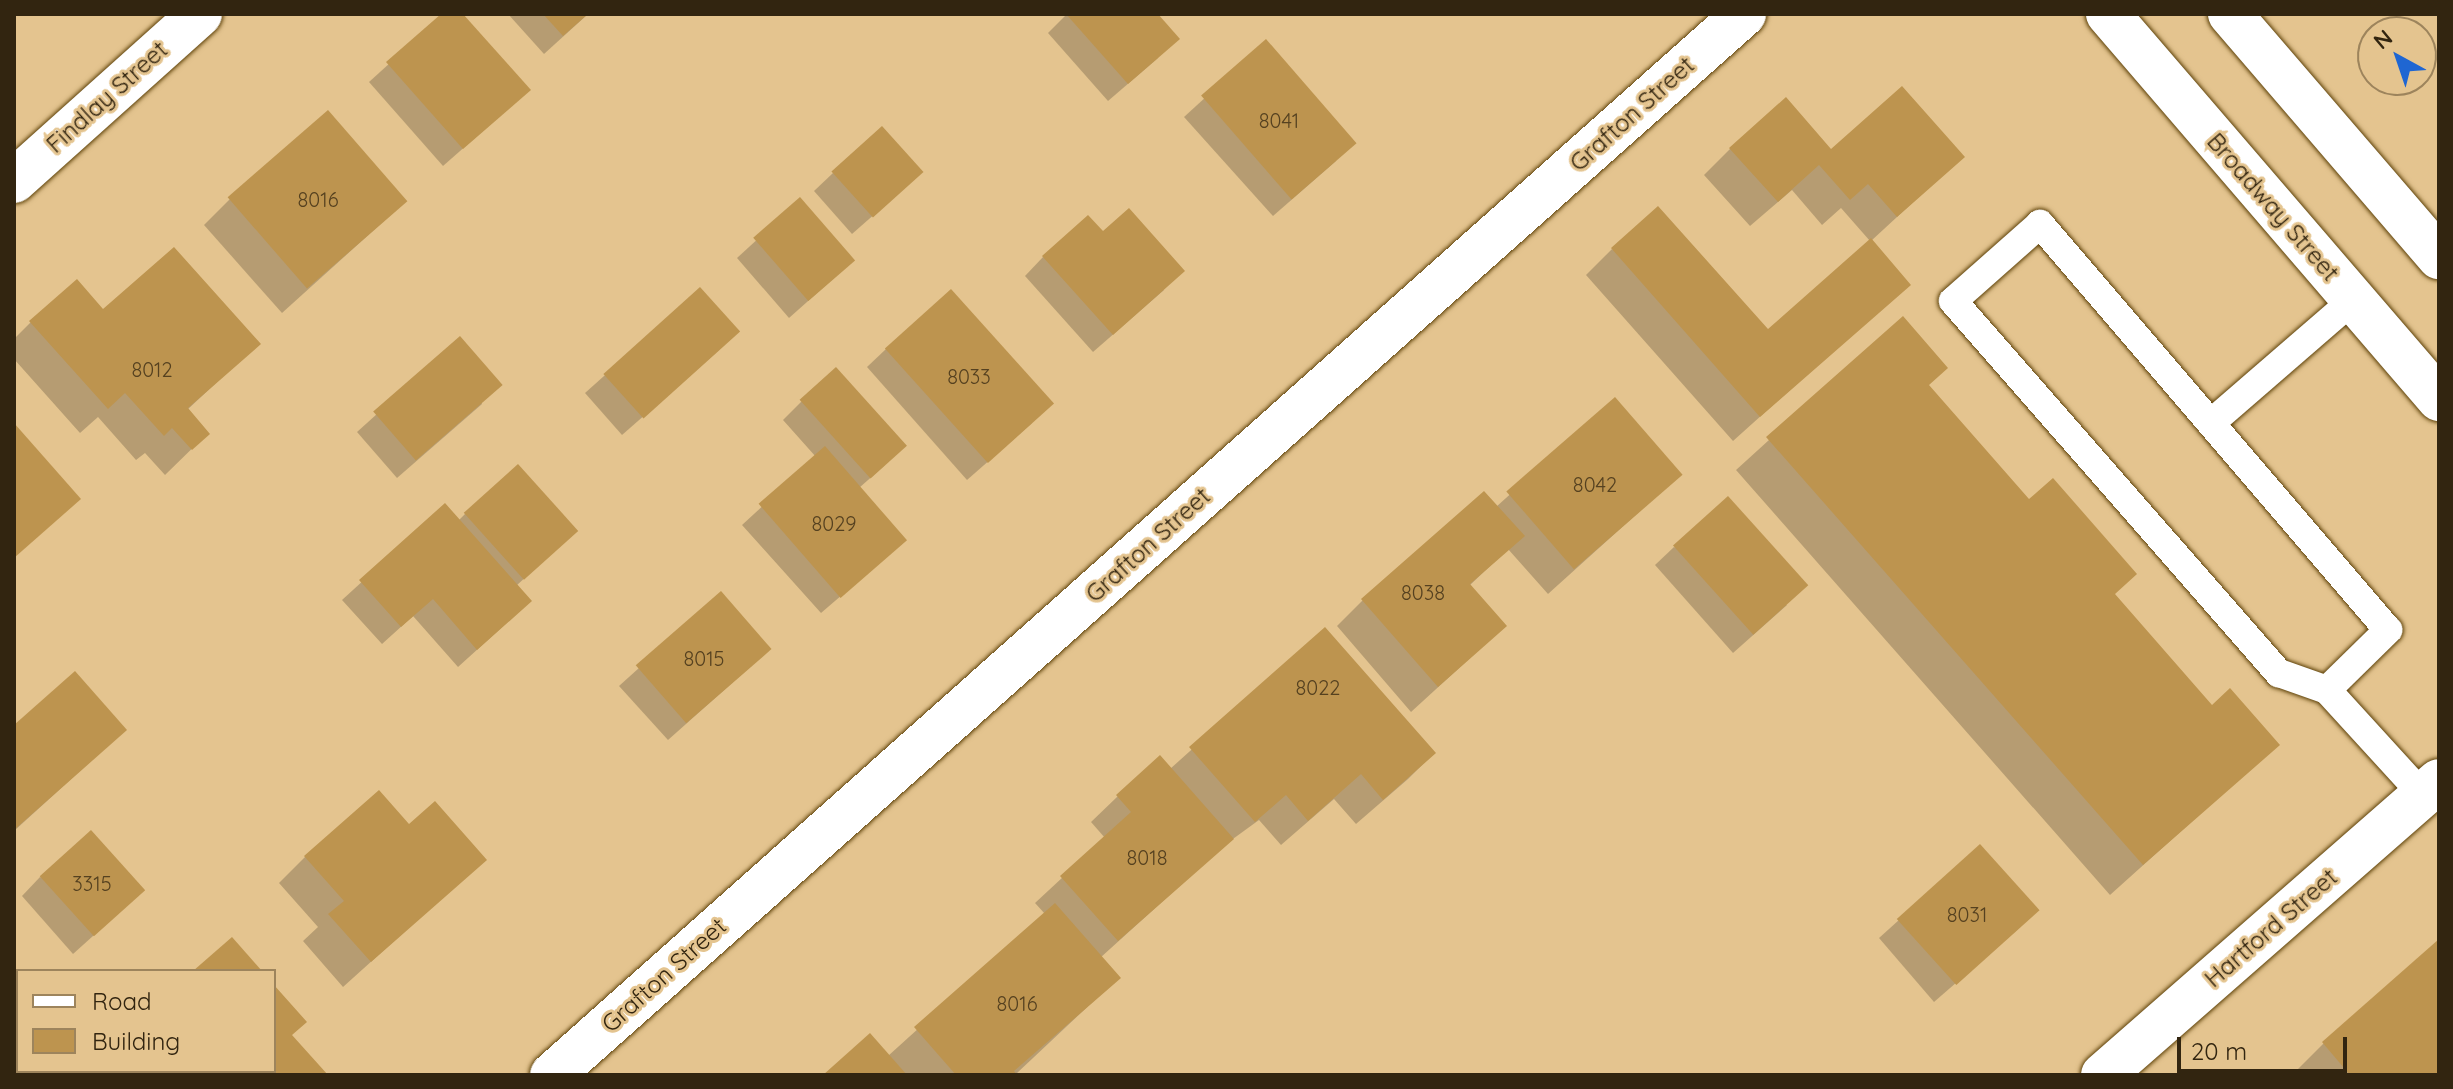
<!DOCTYPE html>
<style>
body{margin:0}
#map{position:relative;width:2453px;height:1089px;overflow:hidden;background:#e4c48f;font-family:Quicksand,sans-serif}
div>[style]{position:absolute}
.shadow>*{inset:0;background:#0003}
.building>*{inset:0;background:#bd944f;transform-origin:0 0}
.roads{filter:drop-shadow(0 0 2px #5e4209) drop-shadow(0 0 2px #5e4209)}
.lane>*{height:28px;margin:-14px;padding:0 14px;transform-origin:14px;border-radius:14px;background:#fff}
.street>*{height:44px;margin:-22px;padding:0 22px;transform-origin:22px;border-radius:22px;background:#fff}
.primary>*{height:44px;margin:-22px;padding:0 22px;transform-origin:22px;border-radius:22px;background:#fff}
span{translate:-50% -50%;white-space:nowrap;text-align:center;line-height:1.15;-webkit-text-stroke:6px #e4c48f;paint-order:stroke}
.number-label{font-size:20px;color:#554120}
.number-label span{-webkit-text-stroke-width:0}
.street-label{font-size:24px;color:#322510}
.frame{position:absolute;inset:0;border:16px solid #322510;pointer-events:none}
.legend{position:absolute;left:16px;top:969px;width:260px;height:104px;box-sizing:border-box;background:#e4c48f;border:2px solid #9d845c;margin:0;padding:10px 14px;list-style:none;font-size:24px;color:#322510}
.legend li{display:flex;align-items:center;gap:16px;height:40px}
.legend b{width:40px;border:2px solid #9d845c}
.north{position:absolute;left:2357px;top:16px;width:80px;height:80px;box-sizing:border-box;background:#e4c48f;border:2px solid #9d845c;border-radius:50%;rotate:320deg;font-size:22px;font-weight:700;line-height:32px;text-align:center;color:#322510}
.north::after{content:'';display:block;margin:auto;width:28px;height:36px;background:#1f66d2;clip-path:polygon(50% 0,100% 100%,50% 72%,0 100%)}
.scale{position:absolute;left:2177px;top:1037px;width:170px;height:36px;box-sizing:border-box;border:4px solid #322510;border-top:0;padding-left:10px;font-size:24px;line-height:28px;white-space:nowrap;color:#322510;-webkit-text-stroke:6px #e4c48f;paint-order:stroke}
</style>
<div id="map">
<div class="shadow">
<div style="clip-path:polygon(444px 14px,460px 14px,509px 108px,443px 166px,369px 82px)"></div>
<div style="clip-path:polygon(508px 14px,588px 14px,544px 54px)"></div>
<div style="clip-path:polygon(1067px 14px,1155px 14px,1158px 58px,1108px 101px,1048px 33px)"></div>
<div style="clip-path:polygon(1266px 42px,1336px 161px,1273px 216px,1184px 117px)"></div>
<div style="clip-path:polygon(1730px 149px,1962px 157px,1871px 241px,1908px 284px,1733px 441px,1586px 275px,1612px 249px,1767px 332px,1870px 241px,1841px 208px,1822px 225px,1792px 190px,1750px 226px,1704px 175px)"></div>
<div style="clip-path:polygon(833px 173px,902px 190px,852px 234px,814px 191px)"></div>
<div style="clip-path:polygon(230px 199px,406px 201px,282px 313px,204px 225px)"></div>
<div style="clip-path:polygon(800px 200px,834px 278px,789px 318px,737px 258px)"></div>
<div style="clip-path:polygon(1043px 257px,1164px 290px,1093px 352px,1025px 276px)"></div>
<div style="clip-path:polygon(700px 290px,719px 350px,622px 435px,585px 393px)"></div>
<div style="clip-path:polygon(103px 312px,258px 344px,187px 410px,207px 434px,165px 475px,145px 453px,136px 460px,98px 417px,80px 433px,14px 359px,14px 339px,31px 322px)"></div>
<div style="clip-path:polygon(1902px 319px,1927px 386px,2212px 708px,2277px 745px,2110px 895px,1736px 470px)"></div>
<div style="clip-path:polygon(460px 339px,482px 404px,397px 478px,357px 432px)"></div>
<div style="clip-path:polygon(886px 349px,1032px 423px,967px 480px,867px 367px)"></div>
<div style="clip-path:polygon(1615px 400px,1681px 474px,1548px 594px,1508px 549px,1469px 586px,1505px 626px,1411px 712px,1337px 626px,1363px 600px,1496px 507px)"></div>
<div style="clip-path:polygon(802px 401px,885px 465px,859px 488px,906px 540px,821px 613px,742px 525px,816px 457px,783px 420px)"></div>
<div style="clip-path:polygon(445px 506px,458px 521px,465px 514px,576px 531px,516px 586px,510px 620px,458px 667px,413px 616px,382px 644px,342px 600px)"></div>
<div style="clip-path:polygon(1674px 547px,1787px 605px,1733px 653px,1655px 565px)"></div>
<div style="clip-path:polygon(721px 594px,750px 667px,668px 740px,619px 686px)"></div>
<div style="clip-path:polygon(1325px 630px,1434px 753px,1408px 779px,1356px 824px,1334px 799px,1281px 845px,1259px 820px,1226px 844px,1100px 958px,1118px 978px,1015px 1075px,826px 1075px,888px 1056px,1045px 914px,1035px 903px,1105px 838px,1091px 822px,1117px 797px,1160px 758px,1170px 769px)"></div>
<div style="clip-path:polygon(14px 727px,125px 730px,14px 831px)"></div>
<div style="clip-path:polygon(408px 827px,484px 860px,343px 987px,303px 941px,318px 927px,279px 883px,305px 857px)"></div>
<div style="clip-path:polygon(1980px 847px,2018px 929px,1934px 1002px,1879px 938px)"></div>
<div style="clip-path:polygon(40px 877px,123px 909px,73px 954px,22px 896px)"></div>
<div style="clip-path:polygon(2439px 942px,2439px 1075px,2292px 1075px,2323px 1044px)"></div>
<div style="clip-path:polygon(274px 988px,290px 1036px,324px 1075px,132px 1071px,274px 1071px)"></div>
</div>
<div class="building">
<div style="clip-path:polygon(441px 14px,463px 14px,531px 90px,463px 149px,386px 62px)"></div>
<div style="clip-path:polygon(543px 14px,588px 14px,563px 36px)"></div>
<div style="clip-path:polygon(1066px 14px,1158px 14px,1180px 39px,1128px 84px)"></div>
<div style="left:1266px;top:39px;width:138px;height:86px;rotate:49deg"></div>
<div style="clip-path:polygon(1902px 86px,1965px 157px,1897px 217px,1868px 184px,1850px 200px,1819px 165px,1778px 202px,1729px 148px,1786px 97px,1831px 149px)"></div>
<div style="left:328px;top:110px;width:121px;height:133px;rotate:49deg"></div>
<div style="left:882px;top:126px;width:62px;height:68px;rotate:48deg"></div>
<div style="left:800px;top:197px;width:84px;height:62px;rotate:49deg"></div>
<div style="clip-path:polygon(1658px 206px,1768px 329px,1871px 238px,1911px 285px,1760px 417px,1611px 248px)"></div>
<div style="clip-path:polygon(1129px 208px,1185px 271px,1113px 335px,1042px 256px,1088px 215px,1103px 231px)"></div>
<div style="clip-path:polygon(174px 247px,261px 344px,188px 408px,210px 434px,192px 450px,172px 428px,164px 436px,125px 393px,108px 409px,29px 321px,77px 279px,103px 309px)"></div>
<div style="left:700px;top:287px;width:60px;height:130px;rotate:48deg"></div>
<div style="left:951px;top:289px;width:154px;height:89px;rotate:48deg"></div>
<div style="clip-path:polygon(1903px 316px,1948px 368px,1929px 385px,2029px 499px,2053px 478px,2137px 574px,2115px 594px,2212px 705px,2230px 688px,2280px 745px,2143px 865px,1766px 437px)"></div>
<div style="left:460px;top:336px;width:65px;height:115px;rotate:49deg"></div>
<div style="left:836px;top:367px;width:106px;height:49px;rotate:48deg"></div>
<div style="left:1615px;top:397px;width:103px;height:144px;rotate:49deg"></div>
<div style="clip-path:polygon(14px 423px,81px 499px,14px 558px)"></div>
<div style="left:825px;top:446px;width:125px;height:88px;rotate:49deg"></div>
<div style="left:518px;top:464px;width:90px;height:73px;rotate:48deg"></div>
<div style="clip-path:polygon(1484px 491px,1525px 536px,1470px 584px,1507px 626px,1438px 687px,1361px 599px)"></div>
<div style="left:1728px;top:496px;width:120px;height:74px;rotate:48deg"></div>
<div style="clip-path:polygon(445px 503px,532px 601px,477px 650px,433px 599px,401px 627px,359px 580px)"></div>
<div style="left:721px;top:591px;width:77px;height:113px;rotate:49deg"></div>
<div style="clip-path:polygon(1325px 627px,1436px 753px,1383px 800px,1361px 774px,1308px 821px,1286px 795px,1255px 822px,1189px 747px)"></div>
<div style="clip-path:polygon(75px 671px,127px 730px,14px 830px,14px 725px)"></div>
<div style="clip-path:polygon(1160px 755px,1234px 839px,1118px 941px,1060px 876px,1131px 812px,1116px 795px)"></div>
<div style="clip-path:polygon(379px 790px,409px 824px,435px 801px,487px 860px,371px 962px,328px 914px,344px 901px,304px 856px)"></div>
<div style="left:91px;top:830px;width:81px;height:69px;rotate:48deg"></div>
<div style="left:1980px;top:844px;width:89px;height:112px;rotate:48deg"></div>
<div style="clip-path:polygon(1055px 903px,1121px 978px,1014px 1071px,1017px 1075px,956px 1075px,914px 1027px)"></div>
<div style="clip-path:polygon(232px 937px,262px 971px,193px 971px)"></div>
<div style="clip-path:polygon(2439px 939px,2439px 1075px,2350px 1075px,2322px 1042px)"></div>
<div style="clip-path:polygon(274px 985px,307px 1022px,292px 1035px,328px 1075px,184px 1075px,181px 1071px,274px 1071px)"></div>
<div style="clip-path:polygon(870px 1033px,907px 1075px,823px 1075px)"></div>
</div>
<div class="roads">
<div class="lane">
<div style="left:2211px;top:423px;width:188px;rotate:-40.9deg"></div>
<div style="left:2327px;top:690px;width:86px;rotate:-44.5deg"></div>
<div style="left:2388px;top:630px;width:535px;rotate:-130.6deg"></div>
<div style="left:2040px;top:224px;width:116px;rotate:138.5deg"></div>
<div style="left:1953px;top:301px;width:495px;rotate:48.8deg"></div>
<div style="left:2279px;top:673px;width:51px;rotate:19.5deg"></div>
<div style="left:2327px;top:690px;width:142px;rotate:47.6deg"></div>
</div>
<div class="street">
<div style="left:14px;top:181px;width:250px;rotate:-41.9deg"></div>
<div style="left:552px;top:1075px;width:1596px;rotate:-41.67deg"></div>
<div style="left:2103px;top:1075px;width:446px;rotate:-41.2deg"></div>
</div>
<div class="primary">
<div style="left:2108px;top:14px;width:508px;rotate:49.31deg"></div>
<div style="left:2230px;top:14px;width:321px;rotate:49.3deg"></div>
</div>
</div>
<div class="number-label">
<span style="left:1279px;top:120px">8041</span>
<span style="left:318px;top:199px">8016</span>
<span style="left:152px;top:369px">8012</span>
<span style="left:969px;top:376px">8033</span>
<span style="left:1595px;top:484px">8042</span>
<span style="left:834px;top:523px">8029</span>
<span style="left:1423px;top:592px">8038</span>
<span style="left:704px;top:658px">8015</span>
<span style="left:1318px;top:687px">8022</span>
<span style="left:1147px;top:857px">8018</span>
<span style="left:92px;top:883px">3315</span>
<span style="left:1967px;top:914px">8031</span>
<span style="left:1017px;top:1003px">8016</span>
</div>
<div class="street-label">
<span style="left:107px;top:97px;rotate:-42deg">Findlay Street</span>
<span style="left:1632px;top:114px;rotate:-42deg">Grafton Street</span>
<span style="left:2273px;top:207px;rotate:49deg">Broadway Street</span>
<span style="left:1148px;top:545px;rotate:-42deg">Grafton Street</span>
<span style="left:2271px;top:928px;rotate:-41deg">Hartford Street</span>
<span style="left:664px;top:975px;rotate:-42deg">Grafton Street</span>
</div>
<div class="frame"></div>
<ul class="legend">
<li><b style="height:10px;background:#fff"></b>Road</li>
<li><b style="height:22px;background:#bd944f"></b>Building</li>
</ul>
<div class="north">N</div>
<div class="scale">20 m</div>
</div>
